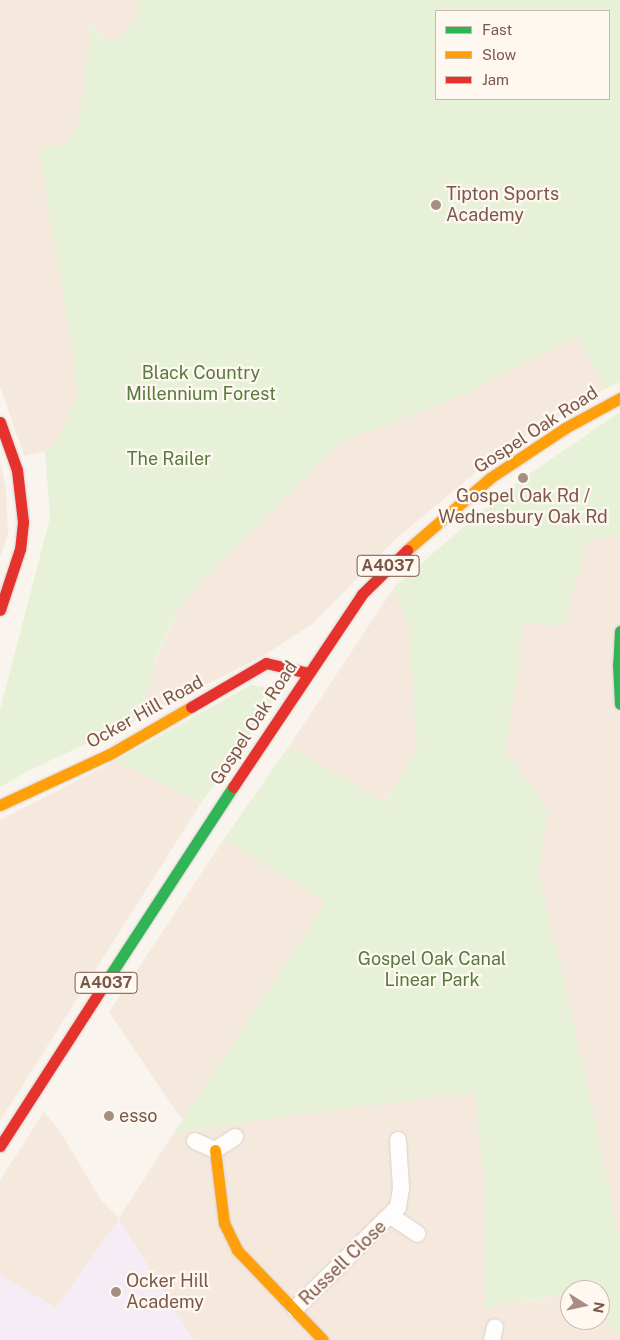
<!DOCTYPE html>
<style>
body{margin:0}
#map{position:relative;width:620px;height:1340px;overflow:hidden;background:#f9f4ee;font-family:"Public Sans",sans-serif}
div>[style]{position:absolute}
.residential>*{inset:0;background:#f5e9de}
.education>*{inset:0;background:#f5ecf5}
.green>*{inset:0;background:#e7f1d8}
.roads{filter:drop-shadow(0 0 1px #d9d1cc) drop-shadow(0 0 1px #d9d1cc)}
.street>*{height:16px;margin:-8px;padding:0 8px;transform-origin:8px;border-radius:8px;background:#fefdfc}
.fast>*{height:11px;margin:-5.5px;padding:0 5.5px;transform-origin:5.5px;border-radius:5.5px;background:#30b455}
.slow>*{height:11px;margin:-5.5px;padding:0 5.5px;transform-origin:5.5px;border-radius:5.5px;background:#ff9f0a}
.jam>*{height:11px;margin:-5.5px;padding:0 5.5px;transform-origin:5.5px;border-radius:5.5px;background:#e5322d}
.dots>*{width:14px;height:14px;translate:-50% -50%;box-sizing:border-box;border:2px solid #fff8f1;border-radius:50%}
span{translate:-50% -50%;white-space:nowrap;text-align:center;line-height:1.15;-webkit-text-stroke:4.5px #fff8f1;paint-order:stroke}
.shield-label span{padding:1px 4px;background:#fff8f1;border:1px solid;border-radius:4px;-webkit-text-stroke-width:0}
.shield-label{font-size:16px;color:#7b574a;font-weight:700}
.poi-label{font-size:18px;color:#7b574a}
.left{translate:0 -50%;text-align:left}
.park-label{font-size:18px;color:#557b3e}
.street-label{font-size:18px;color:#7b574a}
.legend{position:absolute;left:435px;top:10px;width:175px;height:90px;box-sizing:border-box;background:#fff8f1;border:1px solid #cab8ae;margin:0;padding:6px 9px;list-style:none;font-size:15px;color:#7b574a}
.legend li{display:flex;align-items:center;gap:10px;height:25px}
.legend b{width:25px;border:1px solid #cab8ae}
.north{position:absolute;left:560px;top:1280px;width:50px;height:50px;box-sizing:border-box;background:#fff8f1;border:1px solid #cab8ae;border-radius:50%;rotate:100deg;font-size:14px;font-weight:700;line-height:20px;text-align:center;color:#7b574a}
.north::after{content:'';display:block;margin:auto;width:18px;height:22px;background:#a78e83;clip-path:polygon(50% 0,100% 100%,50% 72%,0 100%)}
</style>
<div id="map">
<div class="residential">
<div style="clip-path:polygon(0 0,139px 0,133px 23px,115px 42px,108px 42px,92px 24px,78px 124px,65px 146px,39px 147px,69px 326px,78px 392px,58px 441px,45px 451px,24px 456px,0 386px)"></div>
<div style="clip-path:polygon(620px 304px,620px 382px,597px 393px,502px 451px,399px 536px,312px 624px,265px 655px,124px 726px,137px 704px,180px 605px,339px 443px)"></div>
<div style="clip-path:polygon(0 460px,6px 488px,8px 533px,0 557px)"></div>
<div style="clip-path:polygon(620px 536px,620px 1240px,574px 1024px,541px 885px,539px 860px,549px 812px,504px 749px,517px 683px,523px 623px,564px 626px,588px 539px)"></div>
<div style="clip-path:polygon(395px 586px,409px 629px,417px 749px,385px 804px,289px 746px)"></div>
<div style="clip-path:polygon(115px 761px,201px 803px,0 1121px,0 820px)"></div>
<div style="clip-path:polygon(224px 839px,327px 902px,182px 1120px,109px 1012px)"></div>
<div style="clip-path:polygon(474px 1092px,486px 1193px,523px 1302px,570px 1293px,570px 1320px,600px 1320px,600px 1316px,620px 1335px,620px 1340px,193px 1340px,119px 1219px,56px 1308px,0 1275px,0 1180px,44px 1112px,59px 1130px,101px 1200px,119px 1218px,173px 1134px,281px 1117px)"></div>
</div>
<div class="education">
<div style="clip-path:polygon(119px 1219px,193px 1340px,0 1340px,0 1275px,56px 1308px)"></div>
</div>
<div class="green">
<div style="clip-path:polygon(evenodd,139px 0,620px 0,620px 382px,605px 389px,577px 336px,467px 393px,339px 443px,180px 605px,156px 658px,141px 718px,28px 771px,0 787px,0 710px,50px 518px,45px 451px,58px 441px,78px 392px,69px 326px,52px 238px,39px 147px,65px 146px,78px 124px,92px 24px,107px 42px,115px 42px,133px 23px,139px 0,436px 11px,609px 11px,609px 99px,436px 99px,436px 11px)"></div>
<div style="clip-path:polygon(620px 412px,620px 536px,588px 539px,564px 626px,523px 623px,517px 683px,504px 749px,549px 812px,539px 860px,541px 885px,574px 1024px,620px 1240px,620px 1335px,600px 1316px,600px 1290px,570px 1290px,570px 1293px,486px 1308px,486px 1193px,474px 1092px,281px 1117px,173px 1134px,326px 902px,224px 839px,289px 746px,386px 803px,417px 749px,409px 629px,395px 586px,509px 488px)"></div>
<div style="clip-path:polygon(251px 685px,272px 688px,274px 700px,201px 803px,115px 761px)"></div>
</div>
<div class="roads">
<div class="street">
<div style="left:195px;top:1141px;width:22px;rotate:24deg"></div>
<div style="left:215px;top:1150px;width:24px;rotate:-33deg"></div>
<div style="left:391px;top:1216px;width:32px;rotate:34deg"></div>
<div style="left:295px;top:1309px;width:145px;rotate:-44.7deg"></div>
<div style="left:398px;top:1207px;width:19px;rotate:-81deg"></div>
<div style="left:401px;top:1188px;width:48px;rotate:-93.6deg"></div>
<div style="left:492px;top:1340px;width:13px;rotate:-77deg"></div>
</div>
<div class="fast">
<div style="left:620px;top:631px;width:33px;rotate:93deg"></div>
<div style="left:618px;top:664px;width:40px;rotate:87.1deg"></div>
<div style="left:109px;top:977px;width:227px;rotate:-56.9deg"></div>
</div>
<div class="slow">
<div style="left:407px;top:550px;width:110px;rotate:-40.9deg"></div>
<div style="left:490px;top:478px;width:90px;rotate:-33.7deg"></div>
<div style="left:565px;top:428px;width:63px;rotate:-28.6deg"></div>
<div style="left:0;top:805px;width:121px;rotate:-24.9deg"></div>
<div style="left:110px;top:754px;width:94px;rotate:-30.1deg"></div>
<div style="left:215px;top:1150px;width:74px;rotate:83deg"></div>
<div style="left:224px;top:1223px;width:30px;rotate:64deg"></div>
<div style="left:237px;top:1250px;width:124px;rotate:46.3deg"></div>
</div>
<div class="jam">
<div style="left:0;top:422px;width:51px;rotate:70.5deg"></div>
<div style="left:17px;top:470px;width:52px;rotate:83.4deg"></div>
<div style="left:23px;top:522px;width:27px;rotate:96deg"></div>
<div style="left:20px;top:549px;width:64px;rotate:108.2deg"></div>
<div style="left:191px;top:707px;width:87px;rotate:-30.4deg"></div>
<div style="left:266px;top:663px;width:43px;rotate:13.4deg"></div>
<div style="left:233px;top:787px;width:232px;rotate:-56.2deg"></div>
<div style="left:362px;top:594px;width:63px;rotate:-44.4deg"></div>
<div style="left:0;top:1146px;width:201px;rotate:-57.2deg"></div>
</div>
</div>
<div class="dots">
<div style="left:436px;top:205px;background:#a78e83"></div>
<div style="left:523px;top:478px;background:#a78e83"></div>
<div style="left:109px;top:1116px;background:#a78e83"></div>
<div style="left:116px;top:1292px;background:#a78e83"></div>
</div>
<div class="shield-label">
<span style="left:388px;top:566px">A4037</span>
<span style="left:106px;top:983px">A4037</span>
</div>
<div class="poi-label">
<span class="left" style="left:446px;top:205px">Tipton Sports<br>Academy</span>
<span style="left:523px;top:507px">Gospel Oak Rd /<br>Wednesbury Oak Rd</span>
<span class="left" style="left:119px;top:1116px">esso</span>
<span class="left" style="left:126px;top:1292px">Ocker Hill<br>Academy</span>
</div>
<div class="park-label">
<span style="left:201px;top:384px">Black Country<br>Millennium Forest</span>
<span style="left:169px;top:459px">The Railer</span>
<span style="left:432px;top:970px">Gospel Oak Canal<br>Linear Park</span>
</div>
<div class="street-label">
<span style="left:536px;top:430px;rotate:-33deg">Gospel Oak Road</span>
<span style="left:145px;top:712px;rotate:-29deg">Ocker Hill Road</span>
<span style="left:254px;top:723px;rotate:-57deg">Gospel Oak Road</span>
<span style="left:343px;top:1263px;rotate:-44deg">Russell Close</span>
</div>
<ul class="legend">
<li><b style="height:6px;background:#30b455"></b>Fast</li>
<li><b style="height:6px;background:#ff9f0a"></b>Slow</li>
<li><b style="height:6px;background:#e5322d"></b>Jam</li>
</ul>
<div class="north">N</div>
</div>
